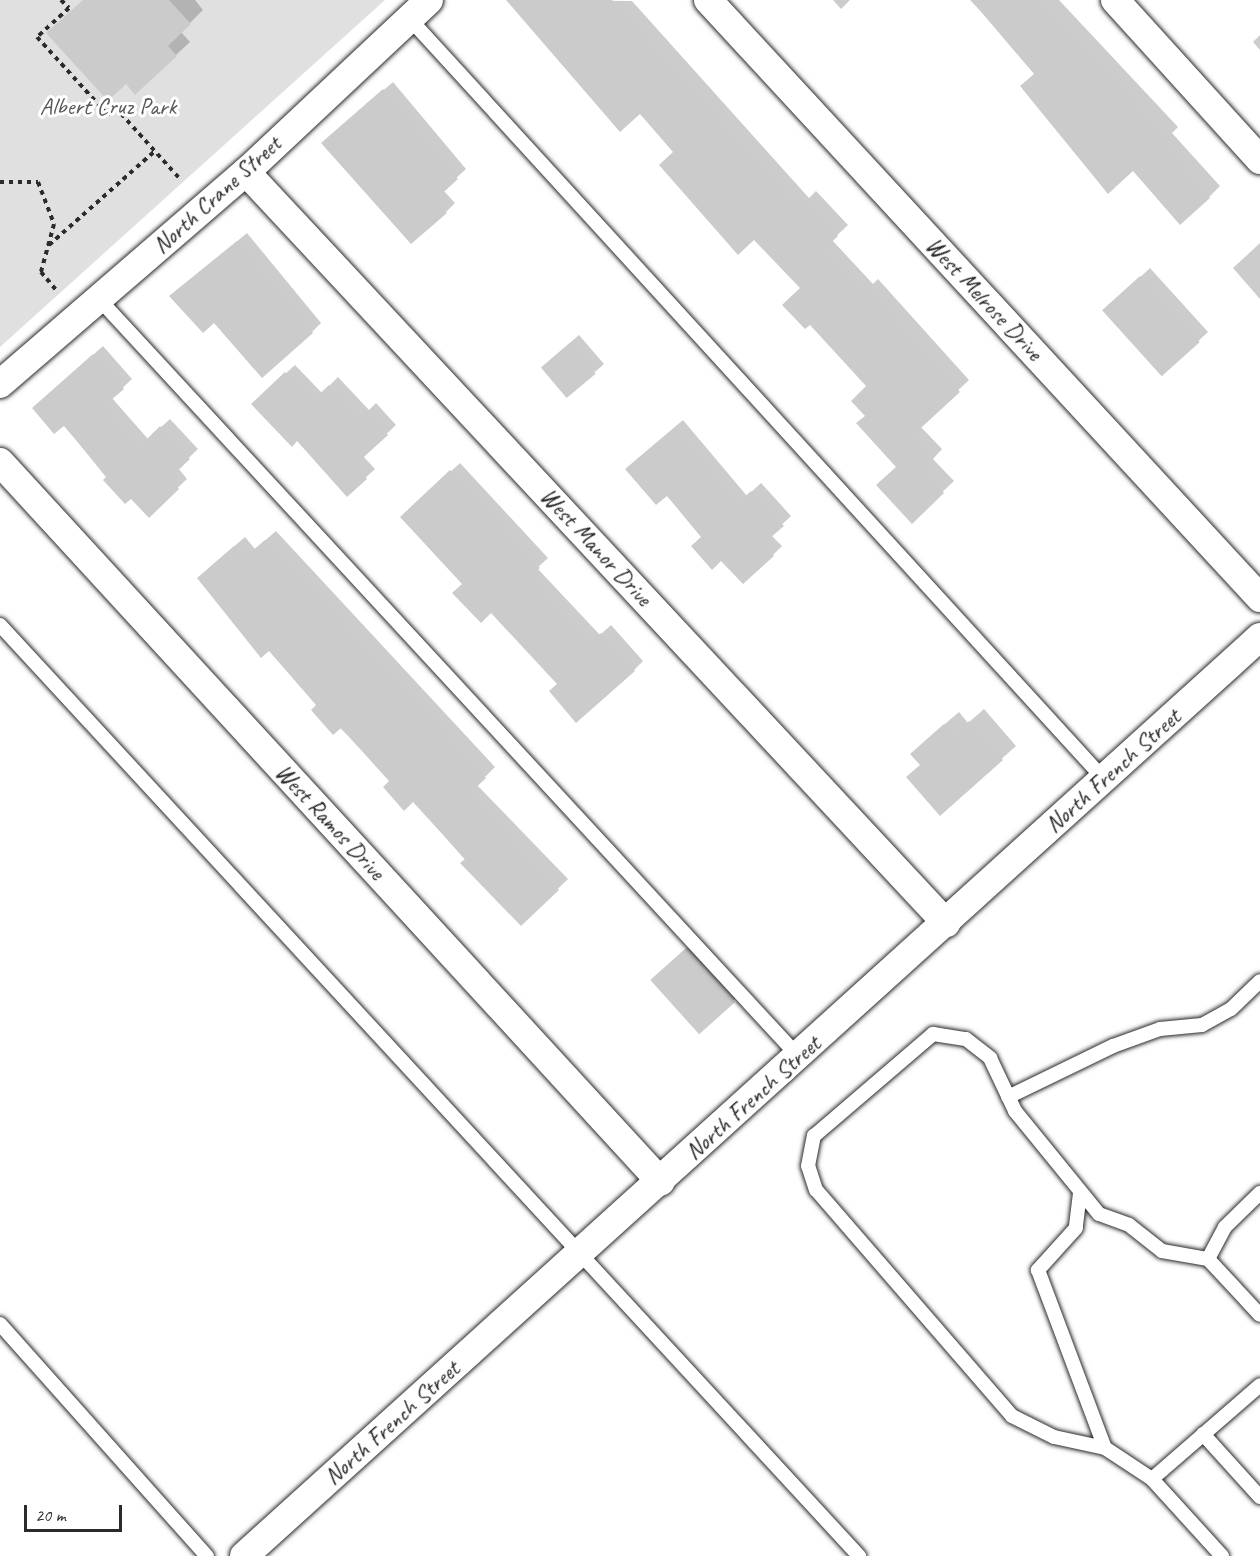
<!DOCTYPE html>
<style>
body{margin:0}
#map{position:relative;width:1260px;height:1556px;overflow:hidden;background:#fff;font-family:Caveat,sans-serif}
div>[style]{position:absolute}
.green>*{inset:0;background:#e0e0e0}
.shadow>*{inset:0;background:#0003;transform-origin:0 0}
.building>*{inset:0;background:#cbcbcb;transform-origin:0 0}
.path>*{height:4px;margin-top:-2px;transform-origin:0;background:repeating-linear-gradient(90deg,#2b2b2b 0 4.5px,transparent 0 9px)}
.roads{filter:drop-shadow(0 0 2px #2b2b2b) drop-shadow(0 0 2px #2b2b2b)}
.lane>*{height:14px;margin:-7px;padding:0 7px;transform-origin:7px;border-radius:7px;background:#fff}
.street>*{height:28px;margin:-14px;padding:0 14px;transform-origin:14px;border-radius:14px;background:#fff}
span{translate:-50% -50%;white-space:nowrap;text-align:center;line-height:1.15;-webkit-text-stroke:6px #fff;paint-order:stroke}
.park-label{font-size:24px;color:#585858}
.street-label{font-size:24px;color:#2b2b2b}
.scale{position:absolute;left:24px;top:1505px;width:98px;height:27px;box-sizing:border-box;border:3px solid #2b2b2b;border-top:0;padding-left:8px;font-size:18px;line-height:21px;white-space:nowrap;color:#2b2b2b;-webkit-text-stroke:4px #fff;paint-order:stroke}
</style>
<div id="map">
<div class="green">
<div style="clip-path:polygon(0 0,385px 0,0 347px)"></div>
</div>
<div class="shadow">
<div style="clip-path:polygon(84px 0,195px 0,203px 10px,181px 32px,190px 42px,136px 92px)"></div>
<div style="clip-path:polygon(509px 0,632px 1px,809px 198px,816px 191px,848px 225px,832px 240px,873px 284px,878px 279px,969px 380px,920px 426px,942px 449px,933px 459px,954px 481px,912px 521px,898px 466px,866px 416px,868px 386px,810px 323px,802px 288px,640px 111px)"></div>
<div style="clip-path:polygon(833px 0,850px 0,841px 9px)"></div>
<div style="clip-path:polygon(970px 0,1059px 0,1178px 127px,1172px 133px,1220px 186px,1209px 197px,1133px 169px)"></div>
<div style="clip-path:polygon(1260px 35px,1260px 50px,1253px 42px)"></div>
<div style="clip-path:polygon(393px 82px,466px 169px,443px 190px,455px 203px,446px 212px,332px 134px)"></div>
<div style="clip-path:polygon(247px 233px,321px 323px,312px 332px,214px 321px,171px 296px)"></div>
<div style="clip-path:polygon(1260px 243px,1260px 299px,1233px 268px)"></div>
<div style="clip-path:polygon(1150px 268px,1208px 332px,1163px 374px,1114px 302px)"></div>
<div style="clip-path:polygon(579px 335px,604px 364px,595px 372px,551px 359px)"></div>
<div style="clip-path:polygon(103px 346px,132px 379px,112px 398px,148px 439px,170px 419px,198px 449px,178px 468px,187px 479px,149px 515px,131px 496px,126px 502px,43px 399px)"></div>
<div style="clip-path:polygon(295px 365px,322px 393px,338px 377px,369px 410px,376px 403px,396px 425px,363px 456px,375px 469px,347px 495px,262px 395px)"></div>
<div style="clip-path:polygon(683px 420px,747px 496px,761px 483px,791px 516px,771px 535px,782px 546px,773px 555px,703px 537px,636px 460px)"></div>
<div style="clip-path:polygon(460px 463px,548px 558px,537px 568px,600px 635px,611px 625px,643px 661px,634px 670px,559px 684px,464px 583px,411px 508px)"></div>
<div style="clip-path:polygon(276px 531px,495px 767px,477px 785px,568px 879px,521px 924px,413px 800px,317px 705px,209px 568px,245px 537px,255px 549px)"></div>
<div style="clip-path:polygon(984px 709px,1016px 746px,940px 814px,921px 764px,926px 740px,959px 712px,968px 723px)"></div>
<div style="left:696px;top:940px;width:70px;height:59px;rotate:48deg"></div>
</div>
<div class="building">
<div style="clip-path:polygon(83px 0,169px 0,191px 24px,168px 46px,177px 56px,135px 95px,126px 84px,108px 101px,46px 33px)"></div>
<div style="clip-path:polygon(506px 0,612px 0,797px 207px,804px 200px,838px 236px,822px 251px,862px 293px,867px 288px,960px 392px,911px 437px,933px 460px,923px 470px,944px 493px,912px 524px,876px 485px,896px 467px,856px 423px,865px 416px,851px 401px,866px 386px,810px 325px,805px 329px,782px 305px,800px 288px,754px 240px,738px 255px,659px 165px,673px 152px,640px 114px,620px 132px)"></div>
<div style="clip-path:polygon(971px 0,1038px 0,1168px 139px,1162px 144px,1210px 198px,1180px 225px,1133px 171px,1108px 194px,1020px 86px,1034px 74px)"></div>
<div style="clip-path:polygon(383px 89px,458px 179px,435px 200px,447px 213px,411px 244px,321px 143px)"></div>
<div style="clip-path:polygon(237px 241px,313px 333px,262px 378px,214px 323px,203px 333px,169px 296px)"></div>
<div style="left:1140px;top:276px;width:89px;height:51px;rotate:48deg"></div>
<div style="left:570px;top:343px;width:40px;height:38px;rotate:50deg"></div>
<div style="clip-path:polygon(93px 354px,124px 389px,103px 407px,139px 447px,160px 426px,190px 459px,170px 478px,179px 489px,149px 518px,131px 499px,125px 504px,103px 480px,107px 476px,64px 426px,54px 434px,32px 408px)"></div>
<div style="clip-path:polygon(285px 372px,312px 401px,329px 385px,359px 417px,366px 411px,388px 435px,355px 465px,367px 479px,347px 497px,297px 441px,292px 447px,251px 404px)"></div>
<div style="clip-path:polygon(674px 428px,737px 504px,751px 491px,784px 526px,763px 544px,774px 556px,743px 584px,721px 561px,712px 570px,691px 546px,701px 537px,667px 496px,656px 505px,625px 469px)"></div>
<div style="clip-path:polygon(450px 470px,540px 568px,529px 577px,590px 642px,601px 633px,635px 671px,576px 723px,549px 691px,557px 684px,491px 613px,481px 623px,452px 593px,462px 584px,400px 517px)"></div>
<div style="clip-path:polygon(265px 540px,486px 778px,468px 795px,559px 890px,521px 926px,460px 863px,465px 859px,413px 802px,404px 811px,383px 787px,389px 781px,341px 728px,333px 735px,311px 710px,316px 705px,269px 651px,261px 658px,197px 578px,234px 546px,244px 558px)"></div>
<div style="clip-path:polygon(969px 721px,1003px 760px,940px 816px,906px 777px,920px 765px,910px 754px,944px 724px,954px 735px)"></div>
<div style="left:686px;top:948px;width:73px;height:48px;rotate:48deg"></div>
</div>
<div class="path">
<div style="left:61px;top:0;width:11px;rotate:45deg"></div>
<div style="left:69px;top:8px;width:43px;rotate:137.8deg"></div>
<div style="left:37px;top:37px;width:105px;rotate:47.7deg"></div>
<div style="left:108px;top:115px;width:11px;rotate:-49deg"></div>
<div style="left:115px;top:107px;width:97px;rotate:47.9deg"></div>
<div style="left:0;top:182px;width:38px"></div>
<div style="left:38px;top:182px;width:45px;rotate:69.1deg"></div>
<div style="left:54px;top:224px;width:50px;rotate:105.2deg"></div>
<div style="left:41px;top:272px;width:23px;rotate:50deg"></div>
<div style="left:49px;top:245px;width:142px;rotate:-41.6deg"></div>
</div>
<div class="roads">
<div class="lane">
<div style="left:409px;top:18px;width:1031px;rotate:47.6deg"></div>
<div style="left:99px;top:299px;width:1030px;rotate:47.28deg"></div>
<div style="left:0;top:625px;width:1267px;rotate:47.3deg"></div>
<div style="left:1008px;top:1097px;width:117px;rotate:-25.9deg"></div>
<div style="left:1113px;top:1046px;width:50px;rotate:-19.9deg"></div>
<div style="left:1160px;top:1029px;width:42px;rotate:-5.4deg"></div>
<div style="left:1202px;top:1025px;width:33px;rotate:-29deg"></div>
<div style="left:1231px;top:1009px;width:40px;rotate:-44deg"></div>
<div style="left:1080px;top:1193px;width:35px;rotate:97deg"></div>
<div style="left:1076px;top:1228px;width:57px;rotate:132.1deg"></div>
<div style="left:1038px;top:1270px;width:190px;rotate:69.4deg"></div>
<div style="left:1208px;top:1259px;width:36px;rotate:-62deg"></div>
<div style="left:1225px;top:1227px;width:49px;rotate:-44.2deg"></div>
<div style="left:0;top:1324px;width:311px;rotate:48.3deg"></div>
<div style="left:1203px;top:1434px;width:85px;rotate:47.9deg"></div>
<div style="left:1152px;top:1479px;width:143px;rotate:-41deg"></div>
<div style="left:1222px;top:1556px;width:104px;rotate:-132.3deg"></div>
<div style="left:1152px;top:1479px;width:56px;rotate:-146.6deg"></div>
<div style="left:1105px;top:1448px;width:52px;rotate:-167.8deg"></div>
<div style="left:1054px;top:1437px;width:47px;rotate:-153.4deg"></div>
<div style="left:1012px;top:1416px;width:299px;rotate:-130.9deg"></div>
<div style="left:816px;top:1190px;width:25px;rotate:-108deg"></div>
<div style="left:808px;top:1166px;width:31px;rotate:-79deg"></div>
<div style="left:814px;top:1136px;width:157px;rotate:-40.6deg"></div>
<div style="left:933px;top:1034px;width:33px;rotate:9deg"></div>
<div style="left:966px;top:1039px;width:31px;rotate:38deg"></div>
<div style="left:990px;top:1058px;width:59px;rotate:64.7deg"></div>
<div style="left:1015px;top:1111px;width:133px;rotate:50.8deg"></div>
<div style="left:1099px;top:1214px;width:32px;rotate:20deg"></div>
<div style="left:1129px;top:1225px;width:42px;rotate:38.2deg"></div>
<div style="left:1162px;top:1251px;width:47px;rotate:9.9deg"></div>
<div style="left:1208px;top:1259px;width:76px;rotate:47.1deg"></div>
</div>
<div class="street">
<div style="left:708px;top:0;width:814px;rotate:47.29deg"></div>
<div style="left:1115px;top:0;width:216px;rotate:47.8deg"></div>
<div style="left:246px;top:172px;width:1027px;rotate:47.01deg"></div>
<div style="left:0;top:384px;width:325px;rotate:-40.8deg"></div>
<div style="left:246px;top:172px;width:251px;rotate:-43.2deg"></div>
<div style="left:0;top:462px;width:977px;rotate:47.45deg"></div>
<div style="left:244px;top:1556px;width:1370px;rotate:-42.13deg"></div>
</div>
</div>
<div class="park-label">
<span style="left:108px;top:107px">Albert Cruz Park</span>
</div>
<div class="street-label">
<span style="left:217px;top:195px;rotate:-42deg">North Crane Street</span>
<span style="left:984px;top:299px;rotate:47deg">West Melrose Drive</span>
<span style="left:596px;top:547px;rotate:47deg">West Manor Drive</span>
<span style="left:1113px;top:771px;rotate:-42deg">North French Street</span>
<span style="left:330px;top:822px;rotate:47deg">West Ramos Drive</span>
<span style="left:753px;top:1098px;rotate:-42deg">North French Street</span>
<span style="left:392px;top:1423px;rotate:-42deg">North French Street</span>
</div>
<div class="scale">20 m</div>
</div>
